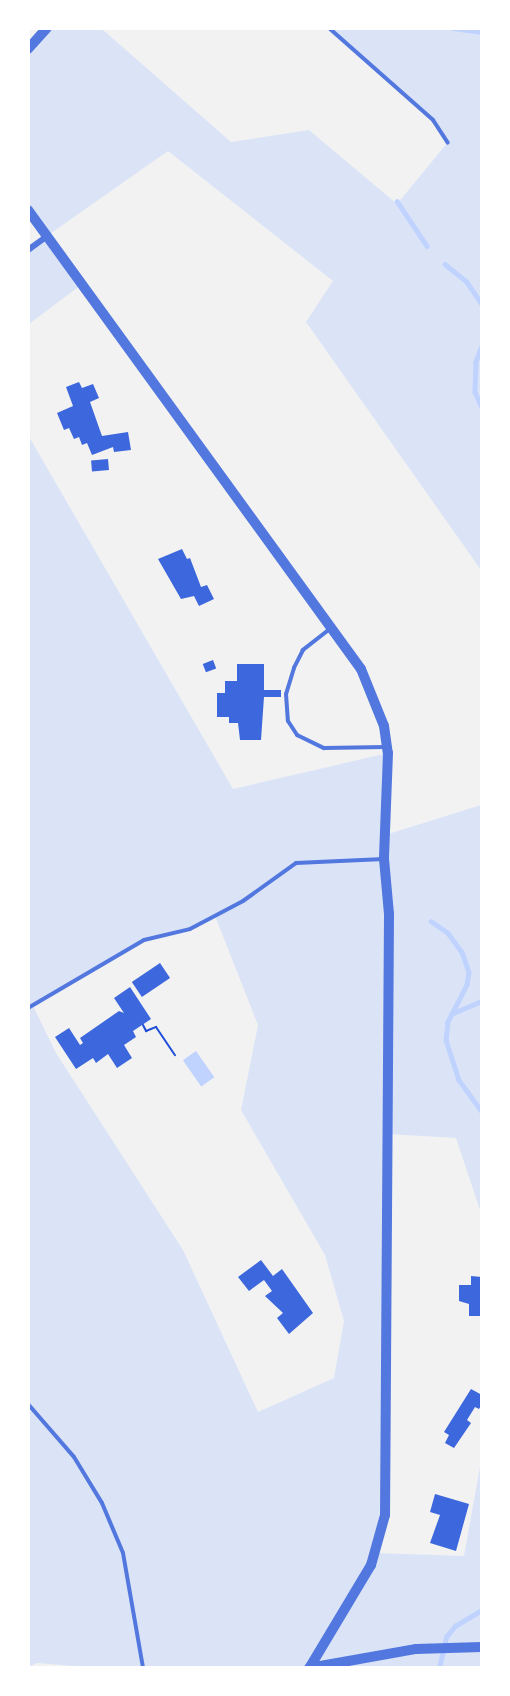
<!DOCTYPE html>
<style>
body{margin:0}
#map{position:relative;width:510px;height:1696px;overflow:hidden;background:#f2f2f2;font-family:Barlow,sans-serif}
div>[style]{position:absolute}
.green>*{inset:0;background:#dbe4f7}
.water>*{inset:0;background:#bfd3fe;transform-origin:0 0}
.stream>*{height:4.5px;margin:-2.25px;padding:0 2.25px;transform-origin:2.25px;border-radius:2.25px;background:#bfd3fe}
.building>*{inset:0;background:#3d67dc;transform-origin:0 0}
.path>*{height:2px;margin:-1px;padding:0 1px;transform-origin:1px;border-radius:1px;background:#1d4ed8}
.service>*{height:4px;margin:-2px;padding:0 2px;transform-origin:2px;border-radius:2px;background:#5277de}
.minor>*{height:6px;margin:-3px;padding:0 3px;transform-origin:3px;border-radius:3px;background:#5277de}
.tertiary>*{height:10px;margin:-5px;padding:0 5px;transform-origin:5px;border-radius:5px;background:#5277de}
span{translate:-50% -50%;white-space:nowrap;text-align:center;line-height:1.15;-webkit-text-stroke:6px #fff;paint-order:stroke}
.frame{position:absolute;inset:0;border:30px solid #fff;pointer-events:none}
</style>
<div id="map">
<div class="green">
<div style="clip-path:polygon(47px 29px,102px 29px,231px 142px,309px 130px,397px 204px,448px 142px,433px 120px,329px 29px,481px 29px,481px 570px,306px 322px,333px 281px,168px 151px,47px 236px,81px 285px,29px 324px,29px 250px,47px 236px,29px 210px,28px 49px)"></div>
<div style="clip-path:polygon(evenodd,28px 435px,233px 789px,388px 753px,385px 835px,481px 805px,481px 1213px,456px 1138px,388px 1134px,386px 1444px,376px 1553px,464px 1556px,481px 1461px,481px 1667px,99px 1668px,37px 1663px,29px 1667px,28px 435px,215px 916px,258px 1025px,241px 1110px,325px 1255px,344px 1321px,334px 1378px,258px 1412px,183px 1250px,56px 1053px,33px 1006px,144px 940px,190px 929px,215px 916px)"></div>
</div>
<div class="water">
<div style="left:196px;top:1051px;width:32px;height:16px;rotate:55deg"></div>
</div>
<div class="stream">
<div style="left:453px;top:28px;width:29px;rotate:8deg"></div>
<div style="left:397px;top:201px;width:54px;rotate:56.3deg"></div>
<div style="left:445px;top:264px;width:28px;rotate:39deg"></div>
<div style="left:467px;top:282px;width:27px;rotate:56deg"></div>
<div style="left:482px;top:346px;width:17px;rotate:111deg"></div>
<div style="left:476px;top:362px;width:30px;rotate:92deg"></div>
<div style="left:475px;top:392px;width:17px;rotate:66deg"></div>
<div style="left:431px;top:921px;width:21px;rotate:35deg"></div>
<div style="left:448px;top:933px;width:24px;rotate:54deg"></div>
<div style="left:462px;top:952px;width:21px;rotate:71deg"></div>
<div style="left:469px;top:972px;width:13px;rotate:99deg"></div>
<div style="left:467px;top:985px;width:42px;rotate:117.2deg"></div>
<div style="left:448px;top:1022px;width:18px;rotate:96deg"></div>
<div style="left:446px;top:1040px;width:42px;rotate:72deg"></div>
<div style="left:459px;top:1080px;width:39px;rotate:54deg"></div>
<div style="left:451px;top:1014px;width:34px;rotate:-23deg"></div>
<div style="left:439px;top:1668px;width:32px;rotate:-77deg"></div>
<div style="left:446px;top:1637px;width:14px;rotate:-51deg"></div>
<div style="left:455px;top:1626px;width:31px;rotate:-31deg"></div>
</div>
<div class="building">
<div style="clip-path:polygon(79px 382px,82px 388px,93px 384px,99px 398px,90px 402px,102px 436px,128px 432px,131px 450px,114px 452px,113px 447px,92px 455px,87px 443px,82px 445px,79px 437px,74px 439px,69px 428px,64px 430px,57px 413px,73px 406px,66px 387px)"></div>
<div style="left:108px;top:459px;width:11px;height:17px;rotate:85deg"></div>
<div style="clip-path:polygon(182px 549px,187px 559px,190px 558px,201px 587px,207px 585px,214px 599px,199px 606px,194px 596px,181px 599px,158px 559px)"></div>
<div style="left:213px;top:660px;width:9px;height:11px;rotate:69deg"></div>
<div style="clip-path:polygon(237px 664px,264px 664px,264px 690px,281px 690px,281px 697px,264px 697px,261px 740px,240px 740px,238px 723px,229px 723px,229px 717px,217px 717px,217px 693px,225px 693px,225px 681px,237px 681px)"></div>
<div style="left:160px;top:963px;width:18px;height:34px;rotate:56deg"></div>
<div style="clip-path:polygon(130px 987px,151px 1019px,133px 1031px,136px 1037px,124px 1045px,132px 1058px,117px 1068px,108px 1054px,96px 1063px,93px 1058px,76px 1069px,55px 1037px,69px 1028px,80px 1045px,83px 1043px,80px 1038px,119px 1011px,124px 1013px,114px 998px)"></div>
<div style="clip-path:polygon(261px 1260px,273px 1276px,282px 1269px,313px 1313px,289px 1334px,277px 1318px,283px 1313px,265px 1296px,272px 1291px,264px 1280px,249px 1291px,238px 1277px)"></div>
<div style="clip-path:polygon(471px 1276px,482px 1277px,482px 1316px,469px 1316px,469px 1304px,459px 1301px,459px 1285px,471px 1285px)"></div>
<div style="clip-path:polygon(471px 1389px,482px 1395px,482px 1404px,479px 1409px,475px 1407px,467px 1420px,471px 1423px,454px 1448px,445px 1443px,449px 1435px,444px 1432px)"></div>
<div style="clip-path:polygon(435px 1494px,469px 1504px,456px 1551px,430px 1543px,440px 1515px,430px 1512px)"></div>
</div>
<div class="path">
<div style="left:143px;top:1025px;width:7px;rotate:63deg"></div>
<div style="left:146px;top:1031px;width:11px;rotate:-22deg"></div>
<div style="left:156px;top:1027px;width:34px;rotate:56deg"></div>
</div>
<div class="service">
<div style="left:329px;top:28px;width:139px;rotate:41.5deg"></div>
<div style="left:433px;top:120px;width:27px;rotate:57deg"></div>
<div style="left:331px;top:628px;width:36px;rotate:142deg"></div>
<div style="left:303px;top:650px;width:20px;rotate:117deg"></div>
<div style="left:294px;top:668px;width:27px;rotate:107deg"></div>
<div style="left:286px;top:694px;width:27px;rotate:86deg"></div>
<div style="left:288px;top:721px;width:17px;rotate:57deg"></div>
<div style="left:297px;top:735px;width:30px;rotate:26deg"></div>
<div style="left:324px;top:748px;width:61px;rotate:-0.9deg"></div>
<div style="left:28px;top:1008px;width:134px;rotate:-30.4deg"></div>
<div style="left:144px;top:940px;width:47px;rotate:-13.4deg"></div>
<div style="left:190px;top:929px;width:60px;rotate:-27.8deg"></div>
<div style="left:243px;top:901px;width:65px;rotate:-35.6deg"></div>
<div style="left:296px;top:863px;width:88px;rotate:-2.6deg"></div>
<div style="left:28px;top:1404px;width:70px;rotate:49deg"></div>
<div style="left:74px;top:1457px;width:54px;rotate:58.7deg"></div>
<div style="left:102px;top:1503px;width:54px;rotate:67.2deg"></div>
<div style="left:123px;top:1553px;width:117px;rotate:80.1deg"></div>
</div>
<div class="minor">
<div style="left:28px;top:250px;width:24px;rotate:-36deg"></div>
</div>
<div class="tertiary">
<div style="left:28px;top:49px;width:28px;rotate:-48deg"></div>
<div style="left:28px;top:210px;width:567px;rotate:54.04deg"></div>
<div style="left:361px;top:669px;width:61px;rotate:68deg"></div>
<div style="left:384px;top:726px;width:27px;rotate:82deg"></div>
<div style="left:388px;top:753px;width:106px;rotate:92.2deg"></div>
<div style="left:384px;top:859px;width:55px;rotate:84.8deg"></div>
<div style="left:389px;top:914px;width:601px;rotate:90.38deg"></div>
<div style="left:385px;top:1515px;width:52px;rotate:105.6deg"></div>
<div style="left:371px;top:1565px;width:119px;rotate:120.9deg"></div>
<div style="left:309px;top:1668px;width:109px;rotate:-10.1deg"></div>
<div style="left:416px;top:1649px;width:66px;rotate:-1.7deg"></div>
</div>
<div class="frame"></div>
</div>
